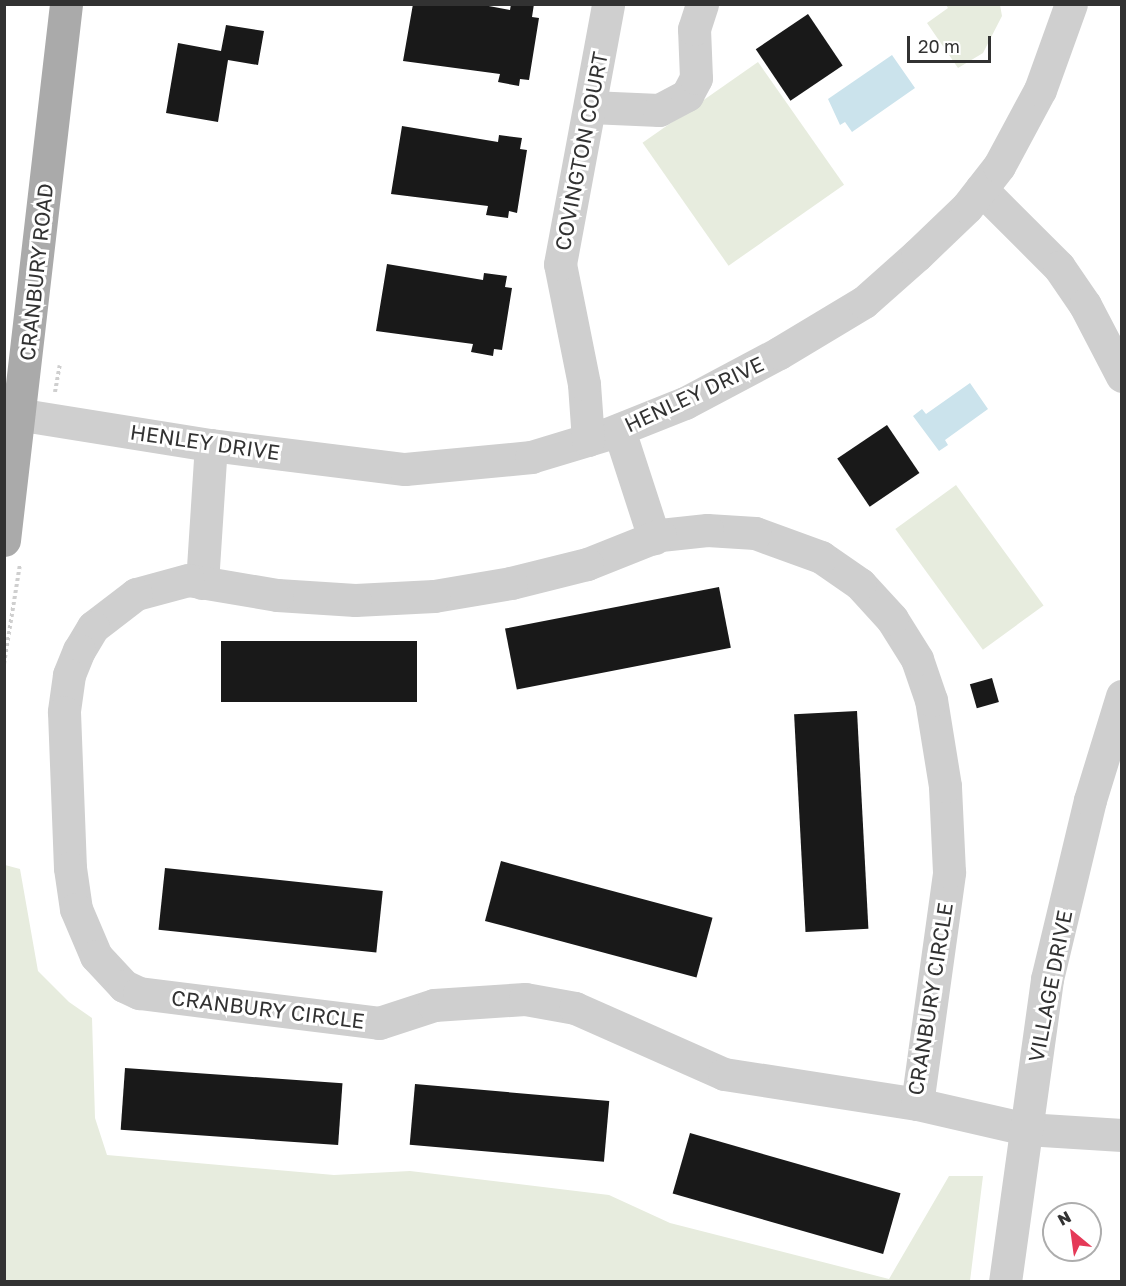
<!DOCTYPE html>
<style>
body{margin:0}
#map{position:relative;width:1126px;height:1286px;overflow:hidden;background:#fff;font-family:"Golos Text",sans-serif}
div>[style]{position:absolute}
.green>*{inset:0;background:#e7ecde;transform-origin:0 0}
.water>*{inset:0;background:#cbe3ec}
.building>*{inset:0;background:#191919;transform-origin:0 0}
.path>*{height:4px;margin-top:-2px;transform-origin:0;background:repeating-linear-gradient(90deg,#cfcfcf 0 3px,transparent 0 6px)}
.minor>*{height:33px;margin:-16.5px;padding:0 16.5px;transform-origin:16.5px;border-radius:16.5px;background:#cfcfcf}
.major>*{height:33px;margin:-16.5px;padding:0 16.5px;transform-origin:16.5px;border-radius:16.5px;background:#aaa}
span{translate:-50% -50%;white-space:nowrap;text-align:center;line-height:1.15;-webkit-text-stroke:6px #fff;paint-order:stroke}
.street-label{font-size:21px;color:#323232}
.frame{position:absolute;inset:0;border:6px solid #323232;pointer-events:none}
.north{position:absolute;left:1042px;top:1202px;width:60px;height:60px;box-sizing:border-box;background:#fff;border:2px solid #adadad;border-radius:50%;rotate:331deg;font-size:16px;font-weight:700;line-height:24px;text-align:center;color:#323232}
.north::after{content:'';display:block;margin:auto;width:21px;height:27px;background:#e53958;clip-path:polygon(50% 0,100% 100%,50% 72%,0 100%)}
.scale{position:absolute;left:907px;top:36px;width:84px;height:27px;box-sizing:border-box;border:3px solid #323232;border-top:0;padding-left:8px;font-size:18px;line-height:21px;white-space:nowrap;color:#323232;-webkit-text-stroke:4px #fff;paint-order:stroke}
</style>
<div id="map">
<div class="green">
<div style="clip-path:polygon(946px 5px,1000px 5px,1002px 16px,983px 53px,958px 68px,927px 23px,948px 8px)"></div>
<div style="left:758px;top:62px;width:150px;height:141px;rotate:55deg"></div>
<div style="left:956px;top:485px;width:149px;height:75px;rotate:54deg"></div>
<div style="clip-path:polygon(5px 865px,20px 869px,38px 971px,69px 1002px,92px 1018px,95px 1118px,107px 1155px,334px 1175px,410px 1171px,609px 1195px,670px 1223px,889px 1279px,949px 1176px,983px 1176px,970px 1281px,5px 1281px)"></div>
</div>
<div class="water">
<div style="clip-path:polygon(892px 55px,915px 88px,852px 132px,845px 122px,840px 125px,828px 99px)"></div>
<div style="clip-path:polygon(970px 383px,988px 409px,945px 440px,948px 445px,939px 451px,913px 416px,922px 409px,926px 414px)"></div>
</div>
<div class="building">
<div style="clip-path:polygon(413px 4px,478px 4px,510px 10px,511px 4px,534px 4px,532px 17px,539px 18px,529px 80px,520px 79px,519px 86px,498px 82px,500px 74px,403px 61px)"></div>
<div style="left:808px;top:14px;width:62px;height:63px;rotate:56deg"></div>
<div style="clip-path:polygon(226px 25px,264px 31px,258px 65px,228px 60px,218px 122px,166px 113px,178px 43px,221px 51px)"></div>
<div style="clip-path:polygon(402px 126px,498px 142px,499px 135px,522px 138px,520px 149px,527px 150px,517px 213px,509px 211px,508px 218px,486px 215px,488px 206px,391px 194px)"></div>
<div style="clip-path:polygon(387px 264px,483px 280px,484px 273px,507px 276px,505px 287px,512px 288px,502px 350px,494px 349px,493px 356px,471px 352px,473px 344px,376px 331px)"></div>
<div style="left:887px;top:425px;width:58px;height:60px;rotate:56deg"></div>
<div style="left:719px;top:587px;width:62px;height:218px;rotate:79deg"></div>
<div style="left:417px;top:641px;width:61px;height:196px;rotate:90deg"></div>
<div style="left:992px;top:678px;width:25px;height:23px;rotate:74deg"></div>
<div style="left:857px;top:711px;width:218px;height:63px;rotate:87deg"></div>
<div style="left:501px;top:861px;width:219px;height:62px;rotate:15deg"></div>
<div style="left:165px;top:868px;width:219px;height:62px;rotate:6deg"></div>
<div style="left:125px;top:1068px;width:218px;height:62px;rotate:4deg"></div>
<div style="left:415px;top:1084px;width:195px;height:61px;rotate:5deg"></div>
<div style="left:690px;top:1133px;width:219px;height:63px;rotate:16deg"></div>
</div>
<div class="path">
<div style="left:55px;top:392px;width:27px;rotate:-80deg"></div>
<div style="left:4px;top:664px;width:101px;rotate:-80.9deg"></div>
</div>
<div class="minor">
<div style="left:590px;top:107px;width:69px;rotate:2.5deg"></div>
<div style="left:659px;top:110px;width:32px;rotate:-28deg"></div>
<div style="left:687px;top:95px;width:19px;rotate:-62deg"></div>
<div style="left:696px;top:78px;width:49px;rotate:-92.3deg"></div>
<div style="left:694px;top:29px;width:26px;rotate:-72deg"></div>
<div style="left:981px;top:189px;width:110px;rotate:45deg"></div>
<div style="left:1059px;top:267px;width:46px;rotate:55.6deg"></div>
<div style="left:1085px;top:305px;width:80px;rotate:62.5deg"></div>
<div style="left:4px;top:412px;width:210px;rotate:9.1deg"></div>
<div style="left:211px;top:445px;width:195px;rotate:7.1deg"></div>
<div style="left:405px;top:469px;width:127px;rotate:-5.4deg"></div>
<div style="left:531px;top:457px;width:79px;rotate:-16.8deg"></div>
<div style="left:607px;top:434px;width:84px;rotate:-21.7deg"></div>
<div style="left:685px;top:403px;width:106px;rotate:-28deg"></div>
<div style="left:779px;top:353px;width:99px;rotate:-31deg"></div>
<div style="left:864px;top:302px;width:71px;rotate:-41.6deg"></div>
<div style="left:917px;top:255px;width:69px;rotate:-43.8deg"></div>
<div style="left:967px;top:207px;width:52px;rotate:-52deg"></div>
<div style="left:999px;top:166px;width:86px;rotate:-61.7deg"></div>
<div style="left:1040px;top:90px;width:91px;rotate:-70.2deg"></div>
<div style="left:619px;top:430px;width:114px;rotate:72deg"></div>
<div style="left:588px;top:440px;width:56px;rotate:-94.1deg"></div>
<div style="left:584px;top:384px;width:122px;rotate:-101.3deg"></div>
<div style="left:560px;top:264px;width:264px;rotate:-79.5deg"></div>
<div style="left:202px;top:583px;width:138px;rotate:-86.3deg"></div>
<div style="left:917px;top:1104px;width:234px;rotate:-82.1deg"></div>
<div style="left:949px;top:872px;width:86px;rotate:-92.7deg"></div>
<div style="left:945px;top:786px;width:87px;rotate:-99.2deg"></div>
<div style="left:931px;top:700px;width:43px;rotate:-108.9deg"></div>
<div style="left:917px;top:659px;width:47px;rotate:-122deg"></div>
<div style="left:892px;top:619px;width:47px;rotate:-132.4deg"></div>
<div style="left:860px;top:584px;width:47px;rotate:-145.3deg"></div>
<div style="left:821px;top:557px;width:70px;rotate:-160deg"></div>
<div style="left:755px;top:533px;width:48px;rotate:-176.4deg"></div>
<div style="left:707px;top:530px;width:47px;rotate:173.9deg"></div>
<div style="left:660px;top:535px;width:79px;rotate:158.3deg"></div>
<div style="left:587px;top:564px;width:78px;rotate:166deg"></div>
<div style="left:511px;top:583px;width:78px;rotate:170.4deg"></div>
<div style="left:434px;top:596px;width:79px;rotate:177.1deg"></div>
<div style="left:355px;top:600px;width:78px;rotate:-176.3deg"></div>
<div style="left:277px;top:595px;width:90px;rotate:-170.4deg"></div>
<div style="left:188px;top:580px;width:54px;rotate:164.9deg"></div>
<div style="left:136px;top:594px;width:54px;rotate:142.5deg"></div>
<div style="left:93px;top:627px;width:27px;rotate:121deg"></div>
<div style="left:79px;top:650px;width:27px;rotate:112deg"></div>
<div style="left:69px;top:675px;width:37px;rotate:98deg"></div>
<div style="left:64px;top:712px;width:156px;rotate:87.8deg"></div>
<div style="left:70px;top:868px;width:41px;rotate:81.7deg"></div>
<div style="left:76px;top:909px;width:51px;rotate:66.9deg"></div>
<div style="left:96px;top:956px;width:41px;rotate:47deg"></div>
<div style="left:124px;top:986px;width:17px;rotate:25deg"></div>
<div style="left:139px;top:993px;width:242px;rotate:7.1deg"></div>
<div style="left:379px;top:1023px;width:58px;rotate:-18.1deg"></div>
<div style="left:434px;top:1005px;width:91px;rotate:-3.8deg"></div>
<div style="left:525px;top:999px;width:51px;rotate:10.2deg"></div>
<div style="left:575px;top:1008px;width:163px;rotate:23.9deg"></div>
<div style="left:724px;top:1074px;width:195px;rotate:8.8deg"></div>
<div style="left:917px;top:1104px;width:112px;rotate:12.9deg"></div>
<div style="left:1026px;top:1129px;width:96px;rotate:3.6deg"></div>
<div style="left:1005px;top:1282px;width:306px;rotate:-82.1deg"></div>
<div style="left:1047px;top:979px;width:184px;rotate:-76.5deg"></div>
<div style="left:1090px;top:800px;width:109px;rotate:-72.9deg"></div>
</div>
<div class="major">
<div style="left:4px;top:540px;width:540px;rotate:-83.4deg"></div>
</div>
<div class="street-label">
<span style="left:581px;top:151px;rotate:-79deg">COVINGTON COURT</span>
<span style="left:36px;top:272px;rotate:-84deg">CRANBURY ROAD</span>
<span style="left:694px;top:394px;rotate:-25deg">HENLEY DRIVE</span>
<span style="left:205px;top:442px;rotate:8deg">HENLEY DRIVE</span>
<span style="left:1050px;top:986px;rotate:-79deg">VILLAGE DRIVE</span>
<span style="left:930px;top:999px;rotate:-81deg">CRANBURY CIRCLE</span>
<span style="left:268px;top:1009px;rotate:7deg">CRANBURY CIRCLE</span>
</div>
<div class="frame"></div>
<div class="north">N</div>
<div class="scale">20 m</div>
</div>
